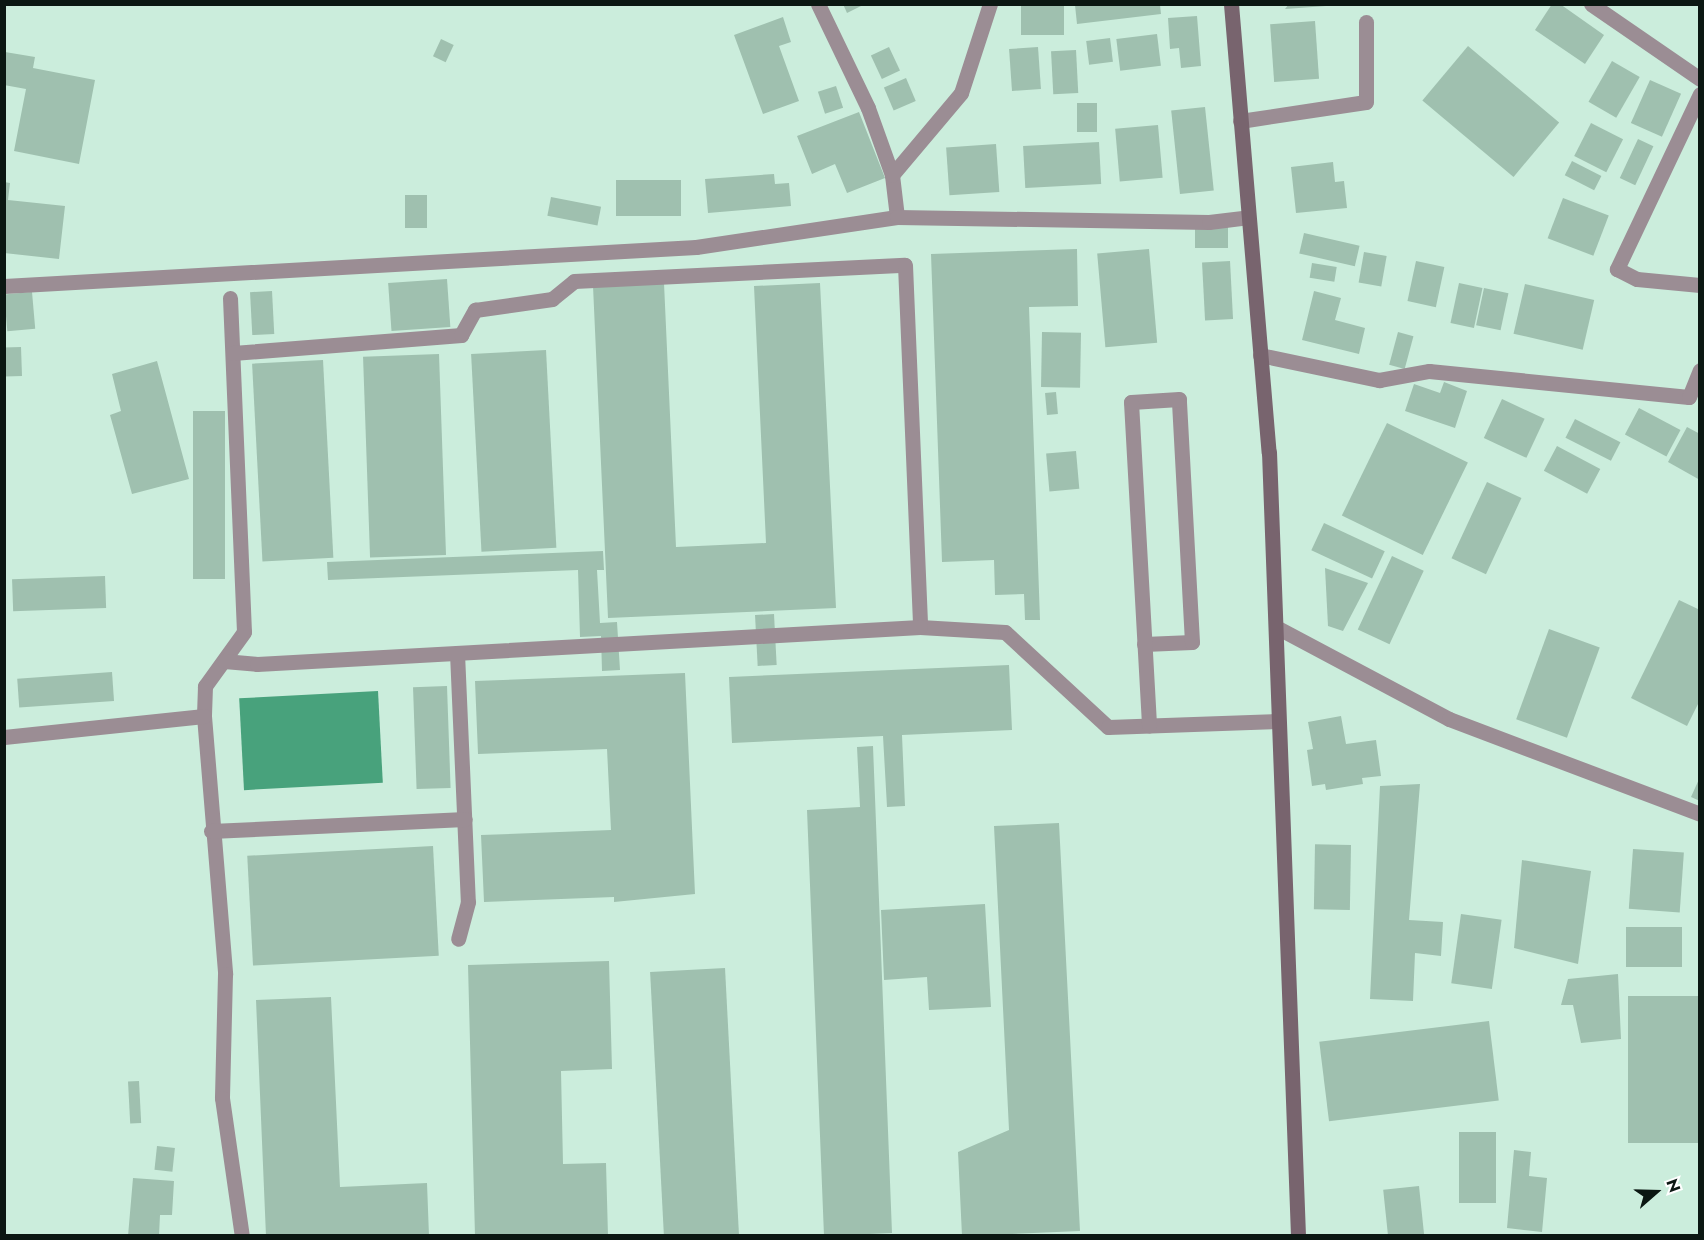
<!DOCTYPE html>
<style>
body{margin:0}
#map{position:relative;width:1704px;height:1240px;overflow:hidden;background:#cbeddc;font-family:Jost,sans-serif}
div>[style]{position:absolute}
.water>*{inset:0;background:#48a27c;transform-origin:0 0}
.building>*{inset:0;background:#9fc0af;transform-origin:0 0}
.lane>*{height:15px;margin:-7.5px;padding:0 7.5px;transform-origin:7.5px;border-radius:7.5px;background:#9b8d94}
.street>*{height:15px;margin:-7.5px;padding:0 7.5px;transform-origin:7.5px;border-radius:7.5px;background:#9b8d94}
.secondary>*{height:15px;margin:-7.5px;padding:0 7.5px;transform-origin:7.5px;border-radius:7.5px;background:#78646e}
span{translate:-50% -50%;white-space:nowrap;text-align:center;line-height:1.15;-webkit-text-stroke:6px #fff;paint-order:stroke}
.frame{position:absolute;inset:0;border:6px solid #0b1712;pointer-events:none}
.north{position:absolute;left:1626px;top:1162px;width:60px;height:60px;-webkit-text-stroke:4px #fff;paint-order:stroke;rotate:70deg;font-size:16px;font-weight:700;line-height:24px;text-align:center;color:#0b1712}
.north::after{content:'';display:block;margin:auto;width:21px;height:27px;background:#0b1712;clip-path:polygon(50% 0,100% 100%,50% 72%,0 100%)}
</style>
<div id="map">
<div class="water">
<div style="left:378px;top:691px;width:92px;height:139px;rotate:87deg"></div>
</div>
<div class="building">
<div style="clip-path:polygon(843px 4px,865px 4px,847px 13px)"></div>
<div style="left:1021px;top:4px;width:43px;height:31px"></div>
<div style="clip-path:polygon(1289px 4px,1326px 4px,1326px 6px,1285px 9px)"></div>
<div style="clip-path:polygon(1552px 4px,1560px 4px,1604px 35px,1585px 64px,1535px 30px)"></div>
<div style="clip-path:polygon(1075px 5px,1160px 5px,1161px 14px,1077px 24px)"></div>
<div style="clip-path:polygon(1197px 16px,1201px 66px,1181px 68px,1179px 48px,1170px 49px,1168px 18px)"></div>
<div style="clip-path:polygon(783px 17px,791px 42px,779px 46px,799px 101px,763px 114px,734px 35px)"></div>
<div style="left:1315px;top:21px;width:58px;height:45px;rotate:86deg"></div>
<div style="left:1157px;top:34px;width:32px;height:41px;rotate:83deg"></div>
<div style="left:1110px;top:38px;width:24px;height:24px;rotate:83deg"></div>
<div style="left:441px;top:39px;width:14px;height:19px;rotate:25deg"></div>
<div style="left:1468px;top:46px;width:119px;height:71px;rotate:40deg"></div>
<div style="left:889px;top:47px;width:26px;height:20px;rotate:65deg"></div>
<div style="left:1038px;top:47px;width:42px;height:29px;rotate:86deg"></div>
<div style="left:1076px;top:50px;width:43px;height:25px;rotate:87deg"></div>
<div style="clip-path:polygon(5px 52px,35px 57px,33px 68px,95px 80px,79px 164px,14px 151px,26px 89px,4px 85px)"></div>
<div style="left:1612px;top:61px;width:32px;height:47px;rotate:30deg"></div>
<div style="left:906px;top:78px;width:25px;height:24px;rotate:67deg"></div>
<div style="left:1650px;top:80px;width:34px;height:47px;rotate:24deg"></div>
<div style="left:836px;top:86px;width:23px;height:19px;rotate:72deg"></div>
<div style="left:1077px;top:103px;width:20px;height:29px"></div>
<div style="left:1205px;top:107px;width:84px;height:34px;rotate:84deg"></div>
<div style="clip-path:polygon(859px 112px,885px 178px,847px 193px,835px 164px,812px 174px,797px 136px)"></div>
<div style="left:1591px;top:123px;width:36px;height:37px;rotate:27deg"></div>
<div style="left:1158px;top:125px;width:53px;height:43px;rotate:85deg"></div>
<div style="left:1638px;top:139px;width:17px;height:43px;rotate:25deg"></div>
<div style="left:1099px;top:142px;width:42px;height:76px;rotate:87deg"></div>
<div style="left:996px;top:144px;width:48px;height:50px;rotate:86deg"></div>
<div style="left:1572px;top:161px;width:33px;height:16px;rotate:27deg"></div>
<div style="clip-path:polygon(1333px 162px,1335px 182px,1344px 181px,1347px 208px,1296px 213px,1291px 167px)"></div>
<div style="clip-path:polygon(774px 174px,775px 184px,789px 183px,791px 206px,708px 213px,705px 179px)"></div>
<div style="left:616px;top:180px;width:65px;height:36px"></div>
<div style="clip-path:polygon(4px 182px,10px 183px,8px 200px,65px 206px,59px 259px,4px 253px)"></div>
<div style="left:405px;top:195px;width:22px;height:33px"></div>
<div style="left:551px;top:197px;width:51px;height:19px;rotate:11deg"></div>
<div style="left:1563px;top:198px;width:49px;height:43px;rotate:21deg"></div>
<div style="left:1228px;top:226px;width:22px;height:33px;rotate:90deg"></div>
<div style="left:1304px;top:233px;width:57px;height:21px;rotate:13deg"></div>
<div style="clip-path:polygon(1077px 249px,1078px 306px,1029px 307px,1040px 620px,1025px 620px,1024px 594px,995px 595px,994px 560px,942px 562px,931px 254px)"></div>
<div style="left:1149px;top:249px;width:94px;height:52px;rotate:85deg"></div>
<div style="left:1364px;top:252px;width:23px;height:31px;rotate:10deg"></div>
<div style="left:1230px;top:261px;width:58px;height:28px;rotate:87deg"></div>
<div style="left:1416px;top:261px;width:29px;height:41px;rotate:12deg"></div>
<div style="left:1312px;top:263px;width:25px;height:15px;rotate:9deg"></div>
<div style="left:447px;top:279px;width:48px;height:59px;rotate:86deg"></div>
<div style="clip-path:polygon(664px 283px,676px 547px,766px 543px,754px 286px,820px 283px,836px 608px,608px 618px,593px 286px)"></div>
<div style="left:1459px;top:283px;width:24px;height:41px;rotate:12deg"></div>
<div style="left:1525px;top:284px;width:71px;height:51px;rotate:13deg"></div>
<div style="left:1484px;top:288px;width:25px;height:38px;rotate:12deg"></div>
<div style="left:272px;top:291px;width:43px;height:22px;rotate:87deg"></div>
<div style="clip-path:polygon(1314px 291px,1341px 298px,1335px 320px,1365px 328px,1359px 354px,1302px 340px)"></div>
<div style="left:32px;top:292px;width:37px;height:28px;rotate:85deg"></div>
<div style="left:1042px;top:332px;width:39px;height:55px;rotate:1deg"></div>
<div style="left:1398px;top:332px;width:16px;height:34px;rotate:15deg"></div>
<div style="left:21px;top:347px;width:29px;height:17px;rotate:88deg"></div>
<div style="left:546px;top:350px;width:198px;height:75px;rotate:87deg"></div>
<div style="left:439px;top:354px;width:201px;height:76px;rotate:88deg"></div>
<div style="left:323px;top:360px;width:198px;height:71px;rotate:87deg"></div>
<div style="clip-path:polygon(157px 361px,189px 479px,132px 494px,110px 415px,121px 411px,112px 374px)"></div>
<div style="clip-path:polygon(1444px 382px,1467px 391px,1455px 428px,1405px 411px,1414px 384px,1440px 393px)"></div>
<div style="left:1056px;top:392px;width:22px;height:11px;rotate:85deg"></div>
<div style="left:1502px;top:399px;width:47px;height:43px;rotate:25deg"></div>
<div style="left:1639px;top:408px;width:47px;height:30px;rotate:28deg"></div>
<div style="left:193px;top:411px;width:32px;height:168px"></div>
<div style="left:1575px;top:419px;width:51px;height:21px;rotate:27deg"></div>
<div style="left:1387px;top:423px;width:90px;height:103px;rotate:26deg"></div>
<div style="clip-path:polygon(1687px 427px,1700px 434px,1700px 480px,1668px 462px)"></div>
<div style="left:1557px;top:446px;width:49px;height:28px;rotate:28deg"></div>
<div style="left:1076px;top:451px;width:38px;height:30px;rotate:85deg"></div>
<div style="left:1487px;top:482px;width:38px;height:84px;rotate:25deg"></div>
<div style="left:1324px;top:523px;width:67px;height:30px;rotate:25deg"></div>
<div style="clip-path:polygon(603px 551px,604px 570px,597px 570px,600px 623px,617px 622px,620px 670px,602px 671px,601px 636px,580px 637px,578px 570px,328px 580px,327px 562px)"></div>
<div style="left:1392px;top:556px;width:35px;height:81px;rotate:25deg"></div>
<div style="clip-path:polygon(1325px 568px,1368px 583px,1343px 631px,1328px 626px)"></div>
<div style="left:105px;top:576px;width:32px;height:93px;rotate:88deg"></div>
<div style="clip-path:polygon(1679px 600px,1700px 610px,1700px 700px,1687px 726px,1631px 698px)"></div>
<div style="left:774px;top:614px;width:51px;height:19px;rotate:87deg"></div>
<div style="left:1549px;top:629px;width:54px;height:96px;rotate:20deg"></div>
<div style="clip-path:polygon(1009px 665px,1012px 730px,902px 735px,905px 806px,887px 807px,883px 736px,732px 743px,729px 677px)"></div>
<div style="left:112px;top:672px;width:29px;height:95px;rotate:86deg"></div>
<div style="clip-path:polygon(685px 673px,695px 894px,614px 902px,614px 897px,484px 902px,481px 835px,611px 830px,607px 749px,478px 754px,475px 681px)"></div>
<div style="left:447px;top:686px;width:102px;height:34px;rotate:88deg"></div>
<div style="clip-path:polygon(1341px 716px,1346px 744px,1376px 740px,1381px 776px,1362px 778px,1363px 784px,1326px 790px,1325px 784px,1312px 786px,1307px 750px,1313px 749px,1308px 722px)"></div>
<div style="clip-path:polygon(873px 746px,892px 1233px,824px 1236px,807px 810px,860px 807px,857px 747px)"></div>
<div style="clip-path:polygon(1700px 777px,1700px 801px,1691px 797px)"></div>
<div style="clip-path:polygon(1420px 784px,1409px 920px,1443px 922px,1441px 956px,1415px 953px,1413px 1001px,1370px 999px,1380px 786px)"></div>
<div style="clip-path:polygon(1059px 823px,1080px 1231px,962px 1236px,958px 1152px,1009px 1130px,994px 826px)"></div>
<div style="left:1351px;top:845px;width:65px;height:36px;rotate:91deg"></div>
<div style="left:433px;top:846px;width:110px;height:186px;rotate:87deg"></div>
<div style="left:1633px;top:849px;width:51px;height:60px;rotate:4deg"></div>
<div style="clip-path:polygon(1522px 860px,1591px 871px,1578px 964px,1514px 948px)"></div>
<div style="clip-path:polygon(985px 904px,991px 1007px,929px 1010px,927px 977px,884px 980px,881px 910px)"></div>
<div style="left:1461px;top:914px;width:41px;height:70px;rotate:8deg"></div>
<div style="left:1626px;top:927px;width:56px;height:40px"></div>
<div style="clip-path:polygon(609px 961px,612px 1069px,561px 1071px,563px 1164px,606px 1163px,608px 1236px,475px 1236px,468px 965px)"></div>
<div style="left:725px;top:968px;width:268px;height:75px;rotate:87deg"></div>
<div style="clip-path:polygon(1618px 974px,1621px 1039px,1581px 1043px,1573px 1005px,1561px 1005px,1568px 979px)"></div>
<div style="left:1700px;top:996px;width:147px;height:72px;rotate:90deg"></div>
<div style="clip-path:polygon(331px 997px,340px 1187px,427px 1183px,429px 1236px,266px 1236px,256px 1000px)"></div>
<div style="left:1489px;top:1021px;width:80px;height:171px;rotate:83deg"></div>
<div style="left:139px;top:1081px;width:42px;height:11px;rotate:87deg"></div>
<div style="left:1459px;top:1132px;width:37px;height:71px"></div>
<div style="left:157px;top:1146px;width:18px;height:24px;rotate:6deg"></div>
<div style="clip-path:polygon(1514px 1150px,1531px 1152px,1529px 1176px,1547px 1178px,1542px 1232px,1507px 1228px)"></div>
<div style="clip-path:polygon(133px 1178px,174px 1181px,172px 1215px,160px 1215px,159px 1236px,128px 1236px)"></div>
<div style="left:1419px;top:1186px;width:50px;height:36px;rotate:84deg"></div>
</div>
<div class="lane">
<div style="left:1240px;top:121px;width:127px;rotate:-8.6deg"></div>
<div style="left:1366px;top:102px;width:80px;rotate:-90deg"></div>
<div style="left:230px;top:298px;width:334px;rotate:87.6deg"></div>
<div style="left:244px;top:632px;width:67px;rotate:125.8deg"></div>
<div style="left:205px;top:686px;width:30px;rotate:92deg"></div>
<div style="left:204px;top:716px;width:259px;rotate:85.3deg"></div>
<div style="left:225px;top:974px;width:124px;rotate:91.4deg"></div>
<div style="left:222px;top:1098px;width:139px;rotate:81.8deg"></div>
<div style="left:233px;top:353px;width:229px;rotate:-4.5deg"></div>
<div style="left:461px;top:335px;width:29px;rotate:-61deg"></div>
<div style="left:475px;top:310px;width:78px;rotate:-8.1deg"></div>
<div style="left:552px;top:299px;width:28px;rotate:-39deg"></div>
<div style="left:574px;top:281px;width:331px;rotate:-2.8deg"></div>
<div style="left:905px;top:265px;width:362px;rotate:87.6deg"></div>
<div style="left:920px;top:627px;width:85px;rotate:3.4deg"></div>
<div style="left:1005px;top:632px;width:140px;rotate:42.7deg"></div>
<div style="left:1108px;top:727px;width:170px;rotate:-2deg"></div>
<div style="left:1144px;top:644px;width:48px;rotate:-2.4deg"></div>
<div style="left:1192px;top:642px;width:243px;rotate:-93.1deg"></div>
<div style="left:1179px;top:399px;width:48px;rotate:176.4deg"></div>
<div style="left:1131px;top:402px;width:324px;rotate:86.8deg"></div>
<div style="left:457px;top:653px;width:249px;rotate:87.5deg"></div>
<div style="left:468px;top:902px;width:38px;rotate:105deg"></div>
<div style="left:224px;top:661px;width:33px;rotate:5deg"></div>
<div style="left:257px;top:664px;width:664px;rotate:-3.19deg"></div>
<div style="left:211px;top:831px;width:254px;rotate:-2.7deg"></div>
</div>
<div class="street">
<div style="left:818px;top:4px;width:115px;rotate:64.3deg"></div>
<div style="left:868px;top:108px;width:71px;rotate:70.3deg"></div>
<div style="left:892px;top:175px;width:42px;rotate:83.2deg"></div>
<div style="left:1591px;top:4px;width:132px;rotate:34.5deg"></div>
<div style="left:1700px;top:94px;width:194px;rotate:115.4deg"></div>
<div style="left:1617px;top:269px;width:22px;rotate:27deg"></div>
<div style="left:1637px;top:279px;width:63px;rotate:5.4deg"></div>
<div style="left:892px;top:175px;width:107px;rotate:-49.9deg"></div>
<div style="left:961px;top:93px;width:94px;rotate:-72deg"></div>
<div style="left:4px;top:286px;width:693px;rotate:-3.23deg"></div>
<div style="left:696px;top:247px;width:203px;rotate:-8.5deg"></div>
<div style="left:897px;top:217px;width:312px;rotate:0.9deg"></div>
<div style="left:1209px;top:222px;width:38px;rotate:-7deg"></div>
<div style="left:1260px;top:355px;width:122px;rotate:11.9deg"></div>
<div style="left:1379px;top:380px;width:51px;rotate:-10.2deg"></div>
<div style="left:1429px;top:371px;width:261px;rotate:5.7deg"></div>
<div style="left:1689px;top:397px;width:29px;rotate:-68deg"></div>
<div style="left:1278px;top:628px;width:194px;rotate:28deg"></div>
<div style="left:1449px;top:719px;width:268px;rotate:20.7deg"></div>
<div style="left:4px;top:737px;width:201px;rotate:-6deg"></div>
</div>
<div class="secondary">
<div style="left:1231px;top:4px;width:450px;rotate:85.2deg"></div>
<div style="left:1269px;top:452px;width:785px;rotate:87.88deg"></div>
</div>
<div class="frame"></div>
<div class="north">N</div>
</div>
